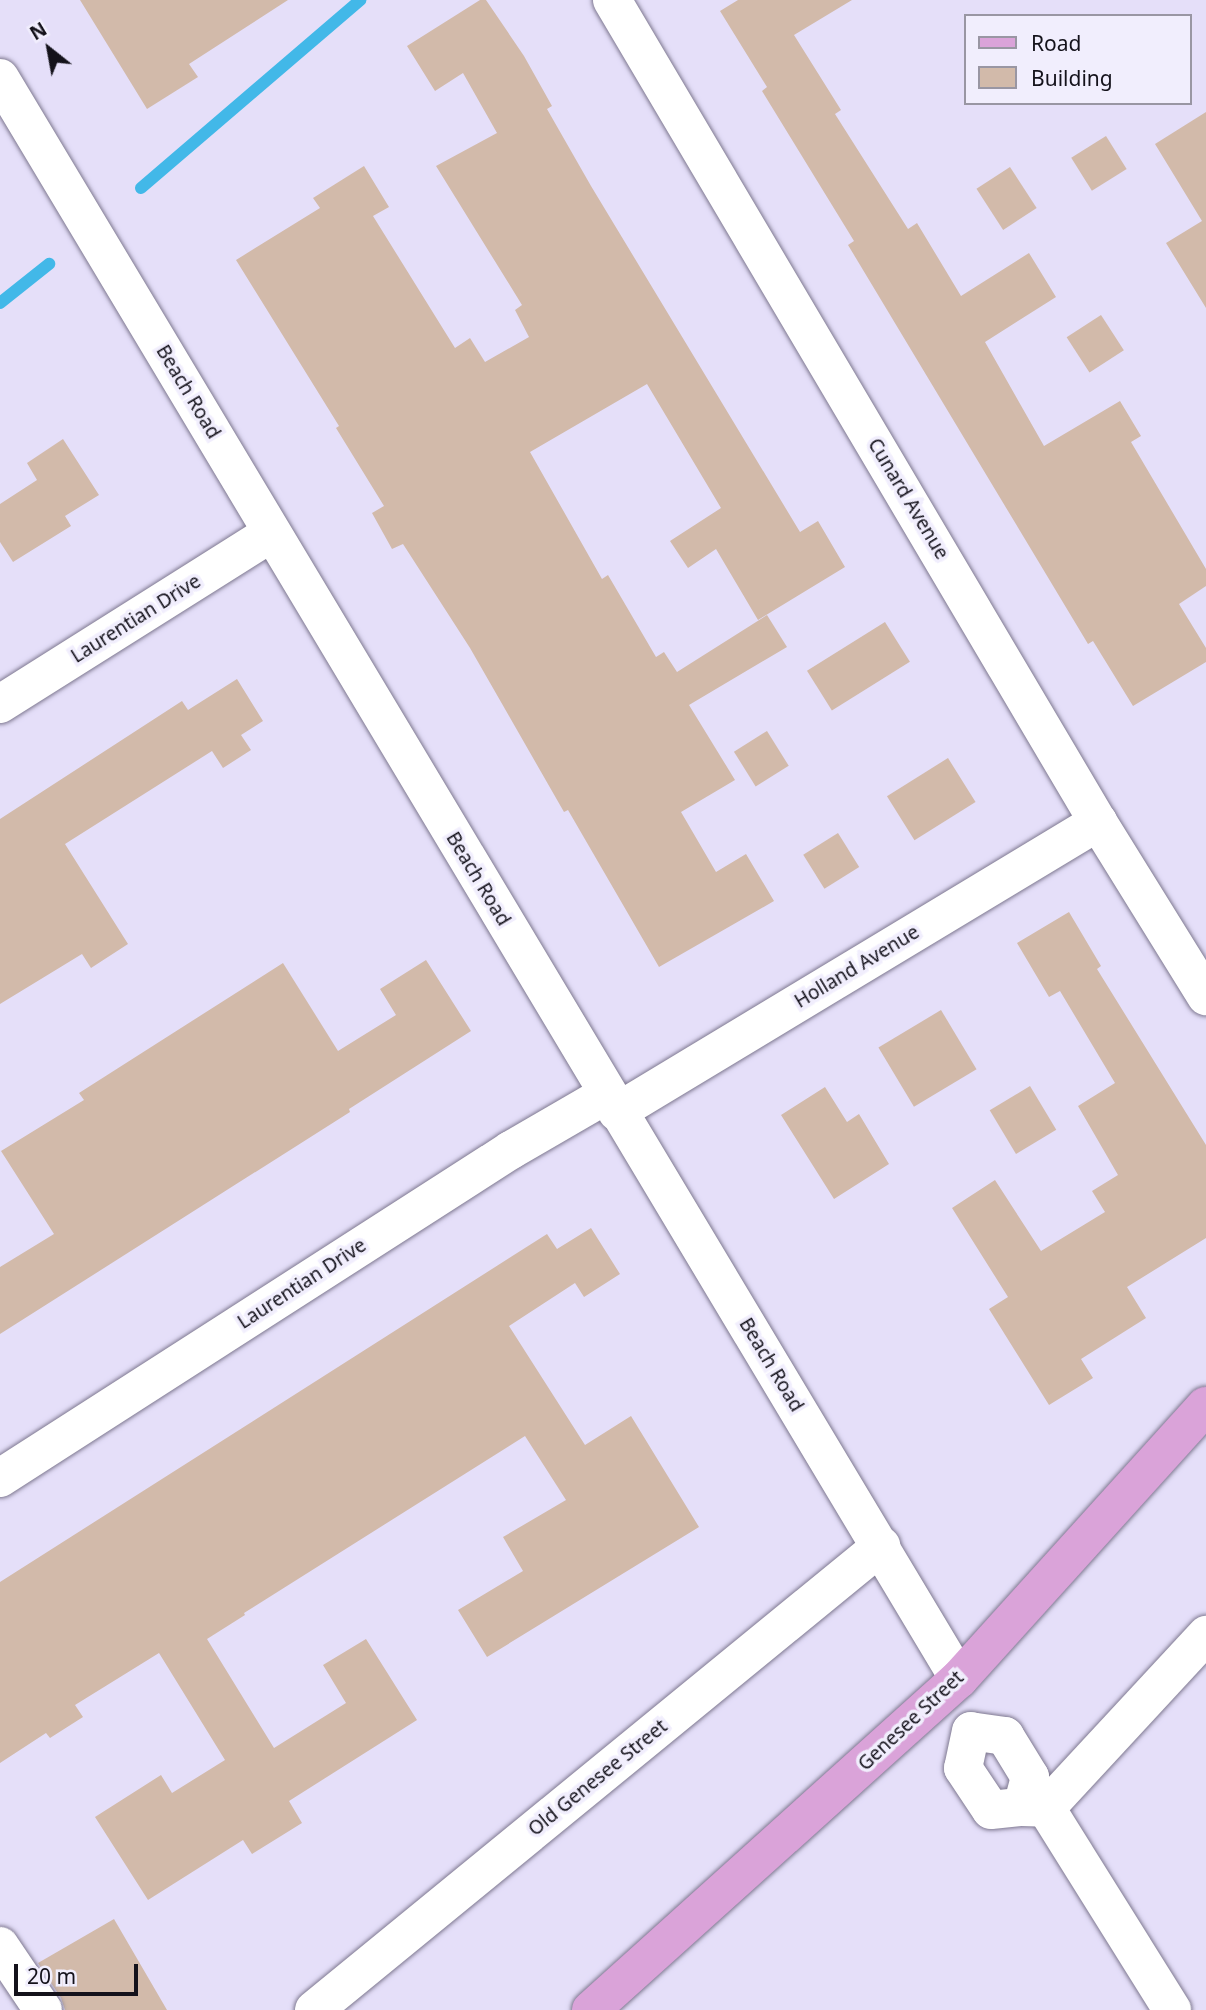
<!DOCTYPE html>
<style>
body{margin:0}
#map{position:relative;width:1206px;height:2010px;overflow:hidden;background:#e5dff9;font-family:"Noto Sans",sans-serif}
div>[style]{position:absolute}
.stream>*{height:12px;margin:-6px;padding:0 6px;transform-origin:6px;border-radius:6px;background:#42b8e8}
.building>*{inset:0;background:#d2baaa;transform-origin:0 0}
.roads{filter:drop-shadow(0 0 2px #7e7890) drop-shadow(0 0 2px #7e7890)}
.minor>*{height:38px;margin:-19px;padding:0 19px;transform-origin:19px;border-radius:19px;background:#fff}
.major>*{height:38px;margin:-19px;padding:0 19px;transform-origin:19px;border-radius:19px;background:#daa3d9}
span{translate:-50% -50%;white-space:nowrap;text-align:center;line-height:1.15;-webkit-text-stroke:7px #f1eefd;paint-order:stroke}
.street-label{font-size:19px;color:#14121b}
.legend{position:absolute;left:964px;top:14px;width:228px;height:91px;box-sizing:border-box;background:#f1eefd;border:2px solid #9996a3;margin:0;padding:9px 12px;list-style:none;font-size:21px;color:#14121b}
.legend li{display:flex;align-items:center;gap:14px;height:35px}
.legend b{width:35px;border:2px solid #9996a3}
.north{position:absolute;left:14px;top:14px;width:70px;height:70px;-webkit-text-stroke:5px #f1eefd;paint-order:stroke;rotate:329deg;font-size:19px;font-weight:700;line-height:28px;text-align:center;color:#14121b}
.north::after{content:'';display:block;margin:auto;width:24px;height:32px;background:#14121b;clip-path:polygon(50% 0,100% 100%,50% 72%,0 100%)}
.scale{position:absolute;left:14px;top:1964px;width:124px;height:32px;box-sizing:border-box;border:4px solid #14121b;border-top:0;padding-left:9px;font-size:21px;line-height:24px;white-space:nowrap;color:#14121b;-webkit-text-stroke:5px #f1eefd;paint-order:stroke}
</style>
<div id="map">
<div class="stream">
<div style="left:141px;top:188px;width:289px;rotate:-40.6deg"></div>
<div style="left:0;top:303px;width:63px;rotate:-38.5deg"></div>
</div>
<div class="building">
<div style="clip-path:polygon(80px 0,288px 0,189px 64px,198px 77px,147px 109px)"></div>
<div style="clip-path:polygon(480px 0,486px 0,524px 56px,552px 106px,547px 109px,591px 186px,800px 532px,818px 521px,845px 567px,758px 620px,716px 549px,688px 568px,670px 541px,721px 508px,647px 384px,530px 452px,602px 579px,608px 575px,656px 657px,664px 652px,677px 672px,767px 615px,787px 647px,689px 705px,735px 780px,681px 812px,716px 872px,746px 854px,774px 901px,659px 967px,568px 810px,564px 812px,470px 648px,403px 544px,392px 549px,372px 513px,384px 506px,336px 428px,339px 426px,236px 260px,320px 208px,313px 198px,364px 166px,389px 207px,373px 216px,455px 348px,470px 338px,485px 362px,529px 337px,515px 310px,522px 305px,436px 166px,497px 133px,463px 73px,435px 91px,407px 46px)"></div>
<div style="clip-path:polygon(738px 0,852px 0,794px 35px,841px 110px,835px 114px,908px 229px,917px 223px,961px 296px,1029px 253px,1056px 297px,985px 342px,1044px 446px,1120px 401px,1141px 436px,1131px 442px,1206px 569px,1206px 586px,1179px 604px,1206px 648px,1206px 662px,1133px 706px,1093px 641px,1088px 644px,848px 245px,854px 241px,762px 91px,767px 87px,720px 11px)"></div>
<div style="clip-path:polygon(1206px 112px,1206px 308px,1166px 243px,1202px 221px,1155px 144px)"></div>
<div style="left:1106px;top:136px;width:39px;height:41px;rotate:58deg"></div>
<div style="left:1010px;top:167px;width:49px;height:40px;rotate:57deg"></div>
<div style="left:1101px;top:315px;width:42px;height:41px;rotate:57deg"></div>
<div style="clip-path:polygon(63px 439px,99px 495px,65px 516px,71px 526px,13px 562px,0 542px,0 504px,37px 480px,27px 463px)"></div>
<div style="left:885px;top:622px;width:47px;height:92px;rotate:58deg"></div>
<div style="clip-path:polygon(237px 679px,263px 721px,241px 735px,251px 750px,223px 768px,212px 751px,65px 844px,128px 944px,91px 968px,82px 954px,0 1004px,0 819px,182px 701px,188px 710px)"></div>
<div style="left:767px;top:731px;width:41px;height:39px;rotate:58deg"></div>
<div style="left:948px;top:758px;width:52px;height:72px;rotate:58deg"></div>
<div style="left:838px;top:833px;width:40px;height:41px;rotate:58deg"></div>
<div style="clip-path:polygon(1069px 912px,1101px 966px,1097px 969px,1206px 1145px,1206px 1238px,1127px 1287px,1146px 1318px,1081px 1359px,1093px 1378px,1049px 1405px,989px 1309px,1008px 1297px,952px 1208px,995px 1180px,1041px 1251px,1105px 1212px,1092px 1191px,1118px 1175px,1078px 1106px,1115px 1083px,1060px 991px,1049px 997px,1017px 943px)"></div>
<div style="clip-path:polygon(426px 960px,471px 1031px,349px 1109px,350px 1112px,0 1334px,0 1267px,54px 1234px,1px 1151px,84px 1100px,79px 1093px,283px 963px,338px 1051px,396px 1015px,380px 989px)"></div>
<div style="left:941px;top:1010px;width:69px;height:73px;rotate:59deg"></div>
<div style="left:1030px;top:1086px;width:51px;height:47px;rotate:59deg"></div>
<div style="clip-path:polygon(825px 1087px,847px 1122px,859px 1114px,889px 1164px,834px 1199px,781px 1115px)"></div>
<div style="clip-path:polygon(591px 1228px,620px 1274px,584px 1297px,575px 1283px,509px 1326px,585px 1445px,631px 1416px,699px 1527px,487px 1657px,458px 1610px,523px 1571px,503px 1537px,566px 1500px,525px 1436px,244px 1613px,245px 1615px,207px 1639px,274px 1748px,346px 1703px,323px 1665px,366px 1639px,417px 1720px,289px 1801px,302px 1823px,252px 1854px,243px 1840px,148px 1900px,95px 1817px,161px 1775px,172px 1793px,225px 1760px,159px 1653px,75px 1705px,83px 1717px,50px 1738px,46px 1733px,0 1763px,0 1582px,547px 1234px,557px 1249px)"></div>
<div style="clip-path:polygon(114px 1919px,167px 2010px,65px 2010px,61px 1998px,38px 1963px)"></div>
</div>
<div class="roads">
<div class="minor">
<div style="left:612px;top:0;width:955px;rotate:59.41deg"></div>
<div style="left:1098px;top:822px;width:205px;rotate:58.2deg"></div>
<div style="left:0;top:78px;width:1866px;rotate:59.08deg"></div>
<div style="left:0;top:704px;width:321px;rotate:-32.2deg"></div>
<div style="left:617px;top:1112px;width:562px;rotate:-31.09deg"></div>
<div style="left:0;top:1478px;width:607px;rotate:-32.7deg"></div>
<div style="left:511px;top:1150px;width:110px;rotate:-30.1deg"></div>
<div style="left:1022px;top:1807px;width:31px;rotate:-75deg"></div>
<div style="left:1030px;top:1777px;width:48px;rotate:-121.4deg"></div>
<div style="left:1005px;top:1736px;width:34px;rotate:-172deg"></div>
<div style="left:971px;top:1731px;width:38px;rotate:102deg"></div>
<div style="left:963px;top:1768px;width:50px;rotate:56.3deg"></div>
<div style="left:991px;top:1810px;width:31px;rotate:-6deg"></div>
<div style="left:1022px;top:1807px;width:24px;rotate:2deg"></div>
<div style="left:1046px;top:1808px;width:236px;rotate:-47.2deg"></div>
<div style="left:1046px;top:1808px;width:238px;rotate:58deg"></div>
<div style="left:0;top:1946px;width:77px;rotate:56.1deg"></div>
<div style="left:314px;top:2010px;width:733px;rotate:-39.29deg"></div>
</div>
<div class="major">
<div style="left:591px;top:2010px;width:495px;rotate:-42deg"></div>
<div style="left:959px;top:1679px;width:368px;rotate:-47.9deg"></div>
</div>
</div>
<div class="street-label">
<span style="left:188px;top:392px;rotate:59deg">Beach Road</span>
<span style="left:908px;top:499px;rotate:59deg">Cunard Avenue</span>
<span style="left:136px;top:619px;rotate:-32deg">Laurentian Drive</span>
<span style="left:478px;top:879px;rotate:59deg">Beach Road</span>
<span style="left:857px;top:967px;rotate:-31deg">Holland Avenue</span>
<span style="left:302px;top:1284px;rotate:-33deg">Laurentian Drive</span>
<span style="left:771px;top:1365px;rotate:59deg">Beach Road</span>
<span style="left:911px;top:1721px;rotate:-43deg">Genesee Street</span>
<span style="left:598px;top:1778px;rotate:-39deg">Old Genesee Street</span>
</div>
<ul class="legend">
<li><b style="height:9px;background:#daa3d9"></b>Road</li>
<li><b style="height:19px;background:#d2baaa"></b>Building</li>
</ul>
<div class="north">N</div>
<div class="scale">20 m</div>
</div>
